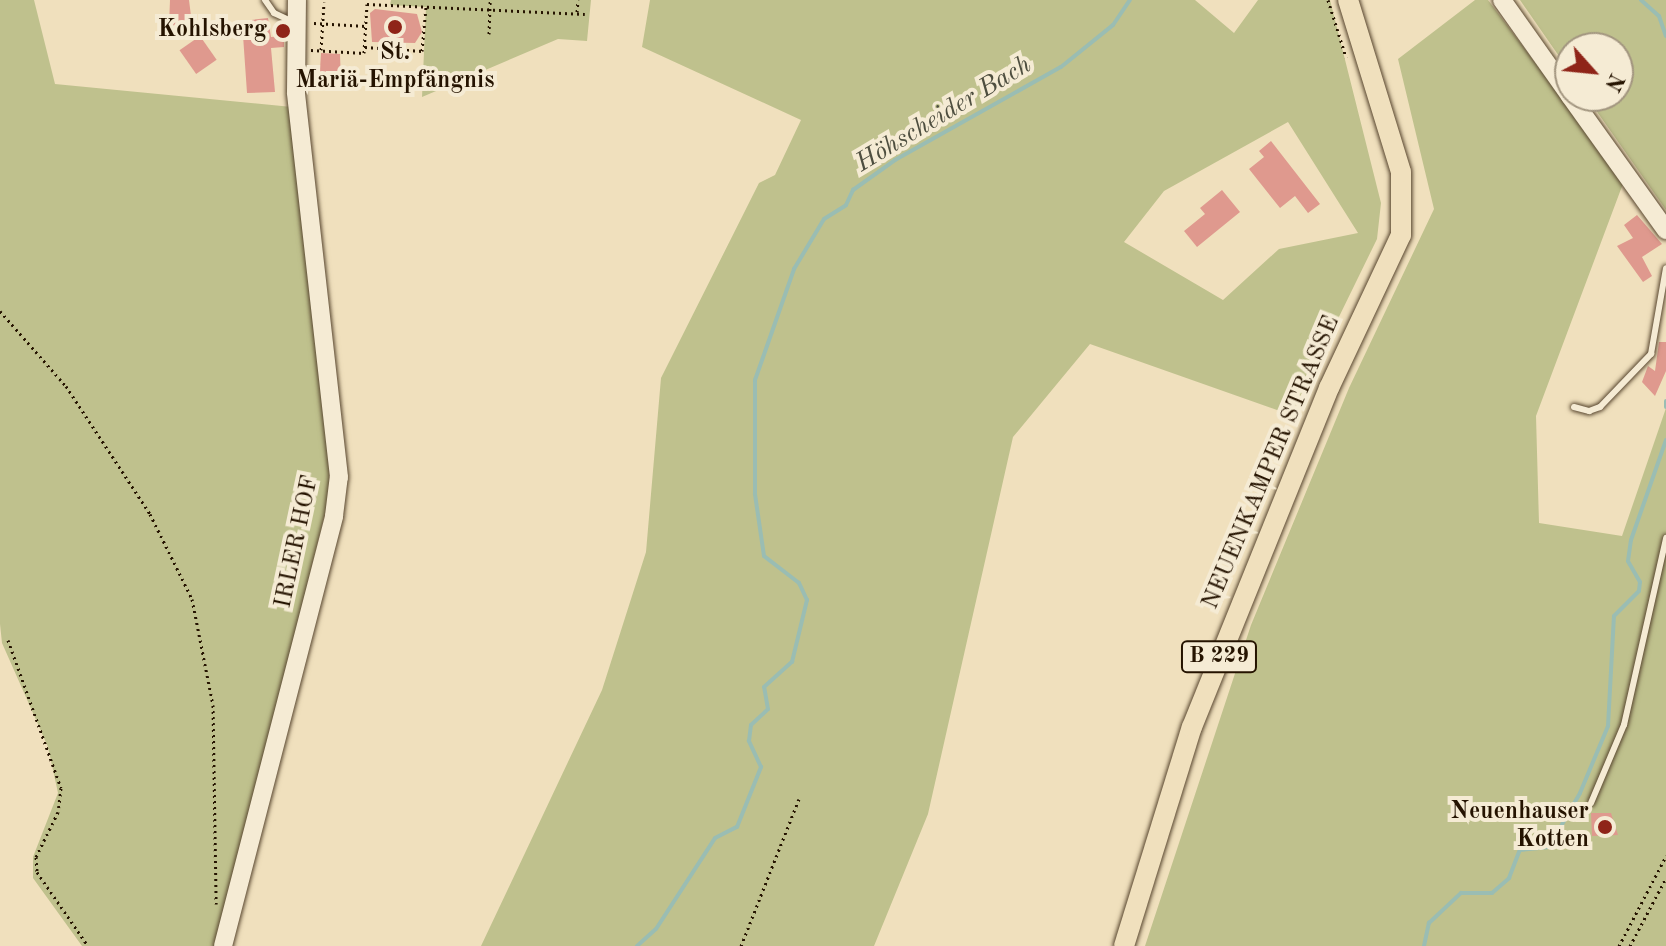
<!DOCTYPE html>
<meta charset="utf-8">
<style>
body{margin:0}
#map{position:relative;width:1666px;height:946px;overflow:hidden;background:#f0e0bd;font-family:"Old Standard TT",serif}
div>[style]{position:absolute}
.green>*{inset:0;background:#bfc18d}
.stream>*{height:4px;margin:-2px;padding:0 2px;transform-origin:2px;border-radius:2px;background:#9abdb3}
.building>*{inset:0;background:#df998e;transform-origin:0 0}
.path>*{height:3px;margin-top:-1.5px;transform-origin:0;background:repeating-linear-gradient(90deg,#251300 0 2px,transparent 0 6px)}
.roads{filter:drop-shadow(0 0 2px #58462f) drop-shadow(0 0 2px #58462f)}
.lane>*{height:6px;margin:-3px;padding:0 3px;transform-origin:3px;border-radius:3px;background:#f5ebd4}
.secondary>*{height:18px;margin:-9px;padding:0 9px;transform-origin:9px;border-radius:9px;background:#f5ebd4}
.primary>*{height:20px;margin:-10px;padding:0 10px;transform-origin:10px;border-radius:10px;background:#f0e0bd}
.dots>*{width:22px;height:22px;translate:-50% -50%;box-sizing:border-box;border:4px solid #f5ebd4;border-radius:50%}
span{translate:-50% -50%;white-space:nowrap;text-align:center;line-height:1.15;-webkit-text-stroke:8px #f5ebd4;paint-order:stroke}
.shield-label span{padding:2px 6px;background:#f5ebd4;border:2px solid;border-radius:6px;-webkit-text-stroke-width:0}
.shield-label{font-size:22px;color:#251300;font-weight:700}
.poi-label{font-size:24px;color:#251300;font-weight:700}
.right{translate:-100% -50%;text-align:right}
.street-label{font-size:24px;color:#251300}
.water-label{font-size:26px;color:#4e4e3f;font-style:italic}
.north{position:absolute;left:1554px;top:32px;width:80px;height:80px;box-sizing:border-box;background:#f5ebd4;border:2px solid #a2957f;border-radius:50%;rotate:117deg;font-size:22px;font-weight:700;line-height:32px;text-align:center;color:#251300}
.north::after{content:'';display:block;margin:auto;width:28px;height:36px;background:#8f2418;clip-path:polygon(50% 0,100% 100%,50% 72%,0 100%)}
</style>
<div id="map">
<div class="green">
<div style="clip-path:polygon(0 0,34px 0,55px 84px,292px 107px,331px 454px,328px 501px,217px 946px,82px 946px,33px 878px,33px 857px,58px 793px,48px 747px,2px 643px,0 624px)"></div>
<div style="clip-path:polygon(391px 0,591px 0,587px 41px,558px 39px,422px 97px,426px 7px,390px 5px)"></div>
<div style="clip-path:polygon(evenodd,650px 0,1195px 0,1234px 33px,1258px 0,1330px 0,1381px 203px,1377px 239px,1291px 415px,1090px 344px,1013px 437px,928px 814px,874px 946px,481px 946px,602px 690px,646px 552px,661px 378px,759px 183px,775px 175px,801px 120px,642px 47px,650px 0,1288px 122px,1358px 233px,1279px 249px,1223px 300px,1124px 242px,1164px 191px,1288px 122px)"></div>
<div style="clip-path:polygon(1475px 0,1488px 0,1624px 181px,1536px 416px,1539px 523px,1622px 536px,1666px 408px,1666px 946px,1145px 946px,1251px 625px,1349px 388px,1434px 209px,1398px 59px)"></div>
<div style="clip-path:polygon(1520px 0,1666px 0,1666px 210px,1586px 96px,1618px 96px,1618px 48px,1570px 48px,1570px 72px)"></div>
</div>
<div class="stream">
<div style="left:1641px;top:0;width:24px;rotate:42deg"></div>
<div style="left:1659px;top:16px;width:21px;rotate:71deg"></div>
<div style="left:1666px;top:401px;width:6px;rotate:90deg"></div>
<div style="left:637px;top:946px;width:25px;rotate:-42deg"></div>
<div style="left:656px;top:929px;width:108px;rotate:-57deg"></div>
<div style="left:715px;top:838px;width:25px;rotate:-27deg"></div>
<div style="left:737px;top:827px;width:65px;rotate:-68.2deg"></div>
<div style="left:761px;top:767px;width:29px;rotate:-115deg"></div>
<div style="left:749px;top:741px;width:16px;rotate:-83deg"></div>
<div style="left:751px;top:725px;width:23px;rotate:-43deg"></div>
<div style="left:768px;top:709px;width:22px;rotate:-100deg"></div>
<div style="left:764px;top:687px;width:38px;rotate:-42deg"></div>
<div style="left:792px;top:662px;width:64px;rotate:-76.4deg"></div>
<div style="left:807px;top:600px;width:19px;rotate:-115deg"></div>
<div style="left:799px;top:583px;width:44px;rotate:-142.4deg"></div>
<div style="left:764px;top:556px;width:63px;rotate:-98.3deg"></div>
<div style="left:755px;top:494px;width:114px;rotate:-90deg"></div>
<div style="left:755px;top:380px;width:118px;rotate:-70.6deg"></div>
<div style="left:794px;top:269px;width:58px;rotate:-59deg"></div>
<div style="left:824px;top:219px;width:26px;rotate:-32deg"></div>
<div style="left:846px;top:205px;width:17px;rotate:-65deg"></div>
<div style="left:853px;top:190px;width:52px;rotate:-35.5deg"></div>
<div style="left:895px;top:160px;width:190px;rotate:-29.3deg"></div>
<div style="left:1061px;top:67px;width:67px;rotate:-38.9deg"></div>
<div style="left:1113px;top:25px;width:30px;rotate:-56deg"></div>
<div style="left:1424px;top:946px;width:24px;rotate:-78deg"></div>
<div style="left:1429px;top:923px;width:44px;rotate:-43.2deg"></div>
<div style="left:1461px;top:893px;width:31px"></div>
<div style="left:1492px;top:893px;width:23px;rotate:-41deg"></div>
<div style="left:1509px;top:878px;width:30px;rotate:-69deg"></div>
<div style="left:1520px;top:850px;width:29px;rotate:-6deg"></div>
<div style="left:1549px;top:847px;width:62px;rotate:-60.1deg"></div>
<div style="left:1580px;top:793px;width:73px;rotate:-67.3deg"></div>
<div style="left:1608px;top:726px;width:110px;rotate:-86.9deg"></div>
<div style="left:1614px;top:616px;width:35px;rotate:-45deg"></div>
<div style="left:1639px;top:591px;width:9px;rotate:-84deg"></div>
<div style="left:1640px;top:582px;width:24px;rotate:-120deg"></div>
<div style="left:1628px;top:561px;width:21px;rotate:-82deg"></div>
<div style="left:1631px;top:540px;width:106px;rotate:-70.7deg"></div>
</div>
<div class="building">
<div style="clip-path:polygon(170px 0,189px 0,192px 24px,169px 26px)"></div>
<div style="clip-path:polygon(375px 9px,417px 14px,422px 32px,415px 43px,372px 42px,370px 13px)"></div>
<div style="clip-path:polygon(268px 18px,271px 37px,284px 36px,284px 47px,271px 48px,275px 92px,247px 93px,242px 21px)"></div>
<div style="left:200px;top:36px;width:29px;height:25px;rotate:55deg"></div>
<div style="clip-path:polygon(321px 53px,340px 54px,341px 83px,319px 84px)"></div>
<div style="clip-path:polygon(1271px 141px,1320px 204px,1308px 213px,1295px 196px,1280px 208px,1249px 169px,1264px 157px,1259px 151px)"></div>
<div style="clip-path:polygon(1222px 190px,1240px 212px,1197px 247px,1184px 231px,1205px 214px,1200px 208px)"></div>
<div style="clip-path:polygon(1637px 215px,1662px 244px,1642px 257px,1652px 276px,1643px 282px,1617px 246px,1633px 238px,1624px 225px)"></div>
<div style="clip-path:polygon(1659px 342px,1666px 342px,1666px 371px,1655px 396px,1642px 382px,1648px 366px,1655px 371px)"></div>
<div style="clip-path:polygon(1591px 813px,1611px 813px,1618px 835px,1592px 836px)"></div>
</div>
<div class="path">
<div style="left:1328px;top:0;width:60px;rotate:72.5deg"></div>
<div style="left:577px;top:12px;width:12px;rotate:-85deg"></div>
<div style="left:314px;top:23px;width:52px;rotate:3.3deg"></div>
<div style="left:489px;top:34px;width:34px;rotate:-88deg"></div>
<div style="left:365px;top:47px;width:57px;rotate:4deg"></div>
<div style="left:422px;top:51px;width:44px;rotate:-84.8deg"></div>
<div style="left:311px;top:50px;width:53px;rotate:3.2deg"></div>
<div style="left:364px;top:53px;width:49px;rotate:-86.5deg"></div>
<div style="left:367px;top:4px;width:218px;rotate:2.6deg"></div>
<div style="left:321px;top:50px;width:48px;rotate:-86.4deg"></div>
<div style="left:0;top:311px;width:100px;rotate:48.7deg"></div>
<div style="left:66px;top:386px;width:153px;rotate:56.7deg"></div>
<div style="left:150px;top:514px;width:95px;rotate:63.7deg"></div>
<div style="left:192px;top:599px;width:108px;rotate:78.8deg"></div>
<div style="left:213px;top:705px;width:199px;rotate:89.1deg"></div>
<div style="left:8px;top:640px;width:157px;rotate:70.3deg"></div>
<div style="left:61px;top:788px;width:24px;rotate:97deg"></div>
<div style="left:58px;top:812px;width:50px;rotate:116.1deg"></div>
<div style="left:36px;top:857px;width:15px;rotate:86deg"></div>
<div style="left:37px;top:872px;width:90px;rotate:55.4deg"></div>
<div style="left:741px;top:946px;width:158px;rotate:-68.5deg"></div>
<div style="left:1619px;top:946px;width:102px;rotate:-62.4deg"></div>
<div style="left:1630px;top:946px;width:77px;rotate:-62.1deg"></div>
</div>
<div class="roads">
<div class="lane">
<div style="left:265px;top:0;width:16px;rotate:55deg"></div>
<div style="left:274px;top:13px;width:21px;rotate:25deg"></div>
<div style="left:1574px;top:407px;width:16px;rotate:15deg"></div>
<div style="left:1589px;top:411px;width:12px;rotate:-20deg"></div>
<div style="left:1600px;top:407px;width:74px;rotate:-46.1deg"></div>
<div style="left:1651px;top:354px;width:87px;rotate:-80.1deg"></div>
<div style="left:1591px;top:803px;width:85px;rotate:-67.1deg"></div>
<div style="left:1624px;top:725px;width:192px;rotate:-77.3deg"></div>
</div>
<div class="secondary">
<div style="left:1502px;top:0;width:118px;rotate:54.7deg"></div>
<div style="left:1570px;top:96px;width:165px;rotate:54.4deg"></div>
<div style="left:223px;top:946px;width:444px;rotate:-75.5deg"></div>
<div style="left:334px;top:516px;width:39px;rotate:-83deg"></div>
<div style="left:339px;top:477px;width:387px;rotate:-96.4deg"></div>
<div style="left:296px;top:92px;width:92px;rotate:-89.4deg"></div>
</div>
<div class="primary">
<div style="left:1124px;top:946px;width:229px;rotate:-72.8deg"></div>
<div style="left:1192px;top:727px;width:366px;rotate:-68deg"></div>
<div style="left:1329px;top:388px;width:169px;rotate:-64.8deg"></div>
<div style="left:1401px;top:235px;width:63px;rotate:-90deg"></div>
<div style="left:1401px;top:172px;width:180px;rotate:-107.1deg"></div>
</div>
</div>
<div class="dots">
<div style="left:395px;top:27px;background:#8f2418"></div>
<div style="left:283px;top:31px;background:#8f2418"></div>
<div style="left:1605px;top:827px;background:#8f2418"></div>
</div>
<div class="shield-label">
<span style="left:1219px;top:657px">B 229</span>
</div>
<div class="poi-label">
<span class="right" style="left:267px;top:31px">Kohlsberg</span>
<span style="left:395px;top:68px">St.<br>Mariä-Empfängnis</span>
<span class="right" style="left:1589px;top:827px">Neuenhauser<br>Kotten</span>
</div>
<div class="street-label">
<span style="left:1272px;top:463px;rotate:-67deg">NEUENKAMPER STRASSE</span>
<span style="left:298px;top:542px;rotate:-78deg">IRLER HOF</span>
</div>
<div class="water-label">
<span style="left:944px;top:115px;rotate:-31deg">Höhscheider Bach</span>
</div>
<div class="north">N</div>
</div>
